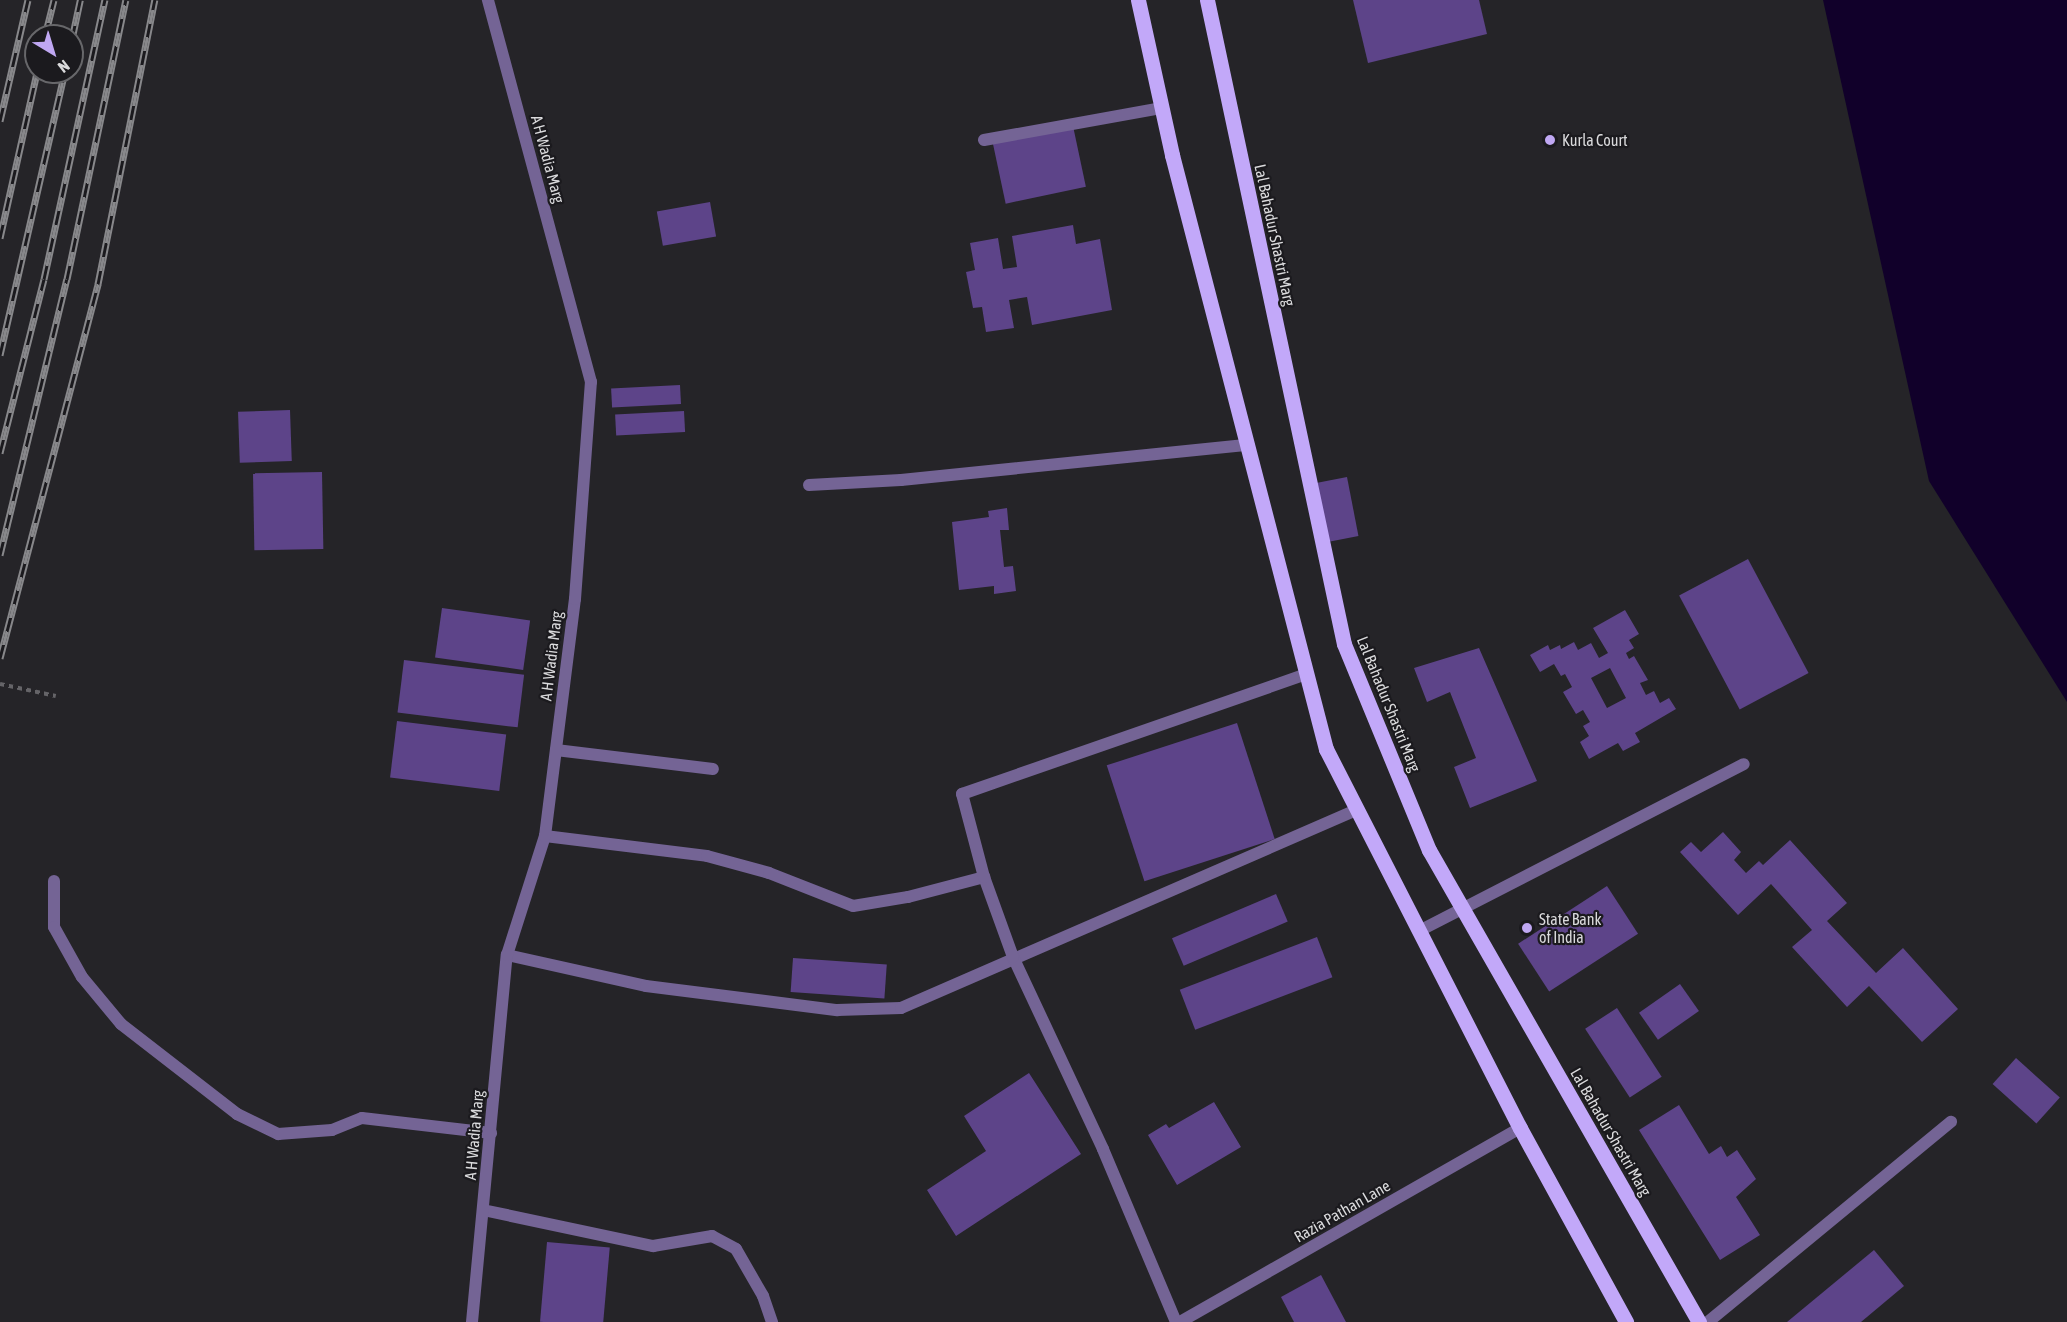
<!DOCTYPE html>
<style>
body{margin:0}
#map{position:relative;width:2067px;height:1322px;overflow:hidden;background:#252428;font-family:"Asap Condensed",sans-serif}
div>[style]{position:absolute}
.water>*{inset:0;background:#11002a}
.building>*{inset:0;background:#5d4489;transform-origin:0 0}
.path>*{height:4px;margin-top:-2px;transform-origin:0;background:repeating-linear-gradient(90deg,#656468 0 4.5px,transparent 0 9px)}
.minor>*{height:12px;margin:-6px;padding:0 6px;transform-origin:6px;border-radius:6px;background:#746495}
.tertiary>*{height:12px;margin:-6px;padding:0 6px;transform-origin:6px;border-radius:6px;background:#746495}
.primary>*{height:15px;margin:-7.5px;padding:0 7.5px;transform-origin:7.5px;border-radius:7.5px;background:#c2a8f9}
.rail>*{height:7px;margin-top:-3.5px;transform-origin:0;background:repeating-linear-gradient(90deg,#1b1a1e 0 14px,#88888b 0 28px);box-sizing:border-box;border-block:2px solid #88888b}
.dots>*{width:16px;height:16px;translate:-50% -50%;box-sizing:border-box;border:3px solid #1b1a1e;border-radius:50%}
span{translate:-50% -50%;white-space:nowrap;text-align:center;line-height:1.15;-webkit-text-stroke:4.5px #1b1a1e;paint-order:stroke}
.poi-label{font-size:16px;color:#dadadc}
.left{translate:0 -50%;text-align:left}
.street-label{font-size:16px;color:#dadadc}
.north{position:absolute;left:24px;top:24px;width:60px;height:60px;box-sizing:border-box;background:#1b1a1e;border:2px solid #67676a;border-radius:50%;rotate:142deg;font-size:16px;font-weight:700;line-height:24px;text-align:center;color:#dadadc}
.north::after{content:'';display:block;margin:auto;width:21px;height:27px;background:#c0a8f3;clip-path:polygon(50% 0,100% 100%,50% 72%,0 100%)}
</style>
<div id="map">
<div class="water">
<div style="clip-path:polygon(1823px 0,2067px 0,2067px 702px,1929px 481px)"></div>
</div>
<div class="building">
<div style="clip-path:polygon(1353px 0,1479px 0,1487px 34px,1368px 63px)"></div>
<div style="left:1073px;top:126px;width:62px;height:82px;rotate:78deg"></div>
<div style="left:710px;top:202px;width:35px;height:54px;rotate:80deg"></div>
<div style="clip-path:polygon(1073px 225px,1076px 244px,1100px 239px,1112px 310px,1032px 325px,1027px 297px,1009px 300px,1014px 328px,986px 332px,982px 307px,973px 308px,966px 272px,975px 270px,970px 243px,998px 238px,1003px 269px,1017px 267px,1012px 236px)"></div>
<div style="left:680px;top:385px;width:19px;height:69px;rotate:87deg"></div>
<div style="left:290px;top:410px;width:51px;height:52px;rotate:88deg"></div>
<div style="left:684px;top:411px;width:21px;height:69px;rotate:87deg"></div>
<div style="left:322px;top:472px;width:77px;height:69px;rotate:89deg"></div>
<div style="left:1347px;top:477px;width:60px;height:34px;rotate:79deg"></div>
<div style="clip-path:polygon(1007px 508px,1009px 530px,1000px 530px,1004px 567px,1013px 566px,1016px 591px,994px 594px,994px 586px,959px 590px,952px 522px,989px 517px,988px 511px)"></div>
<div style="left:1748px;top:559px;width:129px;height:78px;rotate:62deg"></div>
<div style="left:442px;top:608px;width:89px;height:50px;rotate:8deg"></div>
<div style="clip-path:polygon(evenodd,1625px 610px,1639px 634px,1629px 640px,1634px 648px,1626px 653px,1629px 659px,1634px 656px,1648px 680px,1640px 683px,1646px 695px,1654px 691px,1660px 703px,1669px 698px,1676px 709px,1635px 733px,1640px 742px,1623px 751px,1618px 743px,1589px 759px,1580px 742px,1589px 736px,1583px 726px,1590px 722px,1583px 710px,1576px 714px,1563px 692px,1572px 687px,1565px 674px,1561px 676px,1554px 664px,1540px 672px,1530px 655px,1548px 645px,1550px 650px,1560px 645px,1561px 649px,1574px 642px,1578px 650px,1591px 643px,1599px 658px,1608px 653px,1593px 628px,1625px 610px,1610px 668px,1626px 698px,1607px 708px,1591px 678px,1610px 668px)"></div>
<div style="clip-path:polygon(1479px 648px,1537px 781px,1470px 808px,1454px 767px,1476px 758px,1450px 692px,1427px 702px,1414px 668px)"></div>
<div style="left:404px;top:660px;width:121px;height:53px;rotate:7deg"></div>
<div style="left:397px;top:721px;width:110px;height:57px;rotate:7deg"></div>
<div style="left:1237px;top:723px;width:122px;height:137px;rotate:72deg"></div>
<div style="clip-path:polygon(1723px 832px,1741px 852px,1734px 860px,1746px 873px,1759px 861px,1763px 865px,1790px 840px,1847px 903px,1827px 921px,1876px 973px,1903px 948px,1958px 1009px,1922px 1042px,1869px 986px,1847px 1007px,1792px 947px,1812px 930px,1771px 884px,1738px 915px,1680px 852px,1691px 842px,1701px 852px)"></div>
<div style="left:1607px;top:886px;width:57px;height:106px;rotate:57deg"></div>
<div style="left:1276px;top:894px;width:30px;height:113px;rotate:67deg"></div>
<div style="left:1317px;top:937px;width:43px;height:147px;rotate:69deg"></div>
<div style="left:793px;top:958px;width:94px;height:34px;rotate:4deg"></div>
<div style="left:1680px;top:984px;width:33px;height:50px;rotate:55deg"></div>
<div style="left:1617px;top:1008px;width:82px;height:38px;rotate:57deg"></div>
<div style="left:2016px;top:1058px;width:59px;height:35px;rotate:42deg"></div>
<div style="clip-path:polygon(1029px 1073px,1081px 1154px,956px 1236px,927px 1190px,986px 1151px,964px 1116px)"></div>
<div style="clip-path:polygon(1214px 1102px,1241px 1147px,1177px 1185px,1148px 1135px,1166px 1124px,1169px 1128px)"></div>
<div style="clip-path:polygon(1679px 1105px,1709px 1154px,1721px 1146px,1727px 1157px,1737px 1150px,1756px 1179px,1736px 1197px,1760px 1235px,1720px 1260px,1639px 1130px)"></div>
<div style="left:547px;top:1242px;width:63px;height:80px;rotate:5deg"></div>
<div style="clip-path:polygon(1874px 1250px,1904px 1286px,1861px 1322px,1787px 1322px)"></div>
<div style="clip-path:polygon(1321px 1275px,1346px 1322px,1294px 1322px,1281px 1297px)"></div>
</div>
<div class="path">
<div style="left:0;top:684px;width:57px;rotate:12.1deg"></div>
</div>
<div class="minor">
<div style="left:984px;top:140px;width:181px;rotate:-10.2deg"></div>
<div style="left:809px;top:485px;width:92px;rotate:-3.1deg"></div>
<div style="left:901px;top:480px;width:346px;rotate:-5.8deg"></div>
<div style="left:556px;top:750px;width:158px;rotate:6.9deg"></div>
<div style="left:545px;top:836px;width:163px;rotate:7deg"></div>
<div style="left:707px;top:856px;width:64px;rotate:15.3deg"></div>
<div style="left:769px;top:873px;width:90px;rotate:21.4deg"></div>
<div style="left:853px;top:906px;width:56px;rotate:-9.3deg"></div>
<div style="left:908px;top:897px;width:79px;rotate:-14.7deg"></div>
<div style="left:54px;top:881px;width:46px;rotate:90deg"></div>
<div style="left:54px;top:927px;width:57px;rotate:60.8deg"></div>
<div style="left:82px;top:977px;width:61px;rotate:50.3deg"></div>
<div style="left:121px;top:1024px;width:147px;rotate:37.8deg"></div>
<div style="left:237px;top:1114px;width:46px;rotate:26deg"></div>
<div style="left:278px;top:1134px;width:54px;rotate:-4.2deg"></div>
<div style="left:332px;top:1130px;width:32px;rotate:-22deg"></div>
<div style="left:362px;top:1118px;width:130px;rotate:6.6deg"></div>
<div style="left:1419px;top:931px;width:365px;rotate:-27.2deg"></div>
<div style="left:507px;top:955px;width:142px;rotate:12.6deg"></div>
<div style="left:646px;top:986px;width:193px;rotate:7.2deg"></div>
<div style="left:837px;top:1010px;width:64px;rotate:-1.8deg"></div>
<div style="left:901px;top:1008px;width:497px;rotate:-23.5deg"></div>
<div style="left:483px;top:1210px;width:174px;rotate:12deg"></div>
<div style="left:653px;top:1246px;width:60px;rotate:-9.6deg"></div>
<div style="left:712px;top:1236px;width:27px;rotate:28deg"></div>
<div style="left:736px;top:1249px;width:54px;rotate:60.1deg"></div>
<div style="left:763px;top:1296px;width:28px;rotate:71deg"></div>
<div style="left:1176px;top:1322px;width:188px;rotate:-112.9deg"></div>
<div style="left:1103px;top:1149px;width:212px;rotate:-115.1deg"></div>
<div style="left:1013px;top:957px;width:85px;rotate:-109.9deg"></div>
<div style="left:984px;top:877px;width:86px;rotate:-104.8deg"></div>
<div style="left:962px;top:794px;width:362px;rotate:-19.2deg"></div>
<div style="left:1180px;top:1322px;width:391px;rotate:-29.7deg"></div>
<div style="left:1708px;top:1322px;width:315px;rotate:-39.5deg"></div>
</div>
<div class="tertiary">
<div style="left:472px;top:1322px;width:369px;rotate:-84.6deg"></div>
<div style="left:507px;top:955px;width:125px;rotate:-72.3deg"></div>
<div style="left:545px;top:836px;width:239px;rotate:-82.8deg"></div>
<div style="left:575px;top:599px;width:218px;rotate:-85.8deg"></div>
<div style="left:591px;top:382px;width:396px;rotate:-105.1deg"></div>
</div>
<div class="primary">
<div style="left:1138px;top:0;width:159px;rotate:77.6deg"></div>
<div style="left:1172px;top:155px;width:614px;rotate:75.47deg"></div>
<div style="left:1326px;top:749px;width:426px;rotate:62.9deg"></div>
<div style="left:1520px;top:1128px;width:221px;rotate:61.3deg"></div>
<div style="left:1207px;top:0;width:658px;rotate:77.99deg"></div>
<div style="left:1344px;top:644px;width:223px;rotate:67.6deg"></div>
<div style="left:1429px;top:850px;width:544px;rotate:60.23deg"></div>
</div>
<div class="rail">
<div style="left:45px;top:36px;width:37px;rotate:-76deg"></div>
<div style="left:72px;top:39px;width:40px;rotate:-78deg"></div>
<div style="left:0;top:121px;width:124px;rotate:-77deg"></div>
<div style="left:0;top:238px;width:170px;rotate:-77.4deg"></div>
<div style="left:0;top:355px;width:290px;rotate:-77.1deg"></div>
<div style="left:0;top:453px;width:179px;rotate:-75.8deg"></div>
<div style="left:44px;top:279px;width:286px;rotate:-77.7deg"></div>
<div style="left:0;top:555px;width:284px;rotate:-76.4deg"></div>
<div style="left:67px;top:279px;width:285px;rotate:-78.1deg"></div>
<div style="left:0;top:658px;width:387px;rotate:-75.3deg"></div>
<div style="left:98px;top:284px;width:290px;rotate:-78.7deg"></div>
</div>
<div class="dots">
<div style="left:1550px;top:140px;background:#c0a8f3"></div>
<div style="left:1527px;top:928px;background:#c0a8f3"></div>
</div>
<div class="poi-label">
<span class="left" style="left:1562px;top:140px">Kurla Court</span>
<span class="left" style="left:1539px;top:928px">State Bank<br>of India</span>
</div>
<div class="street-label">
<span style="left:548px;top:159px;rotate:75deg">A H Wadia Marg</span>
<span style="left:1275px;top:235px;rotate:78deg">Lal Bahadur Shastri Marg</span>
<span style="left:551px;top:656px;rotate:-83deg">A H Wadia Marg</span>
<span style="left:1389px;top:704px;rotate:68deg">Lal Bahadur Shastri Marg</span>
<span style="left:1611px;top:1132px;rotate:60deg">Lal Bahadur Shastri Marg</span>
<span style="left:474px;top:1135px;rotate:-85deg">A H Wadia Marg</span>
<span style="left:1342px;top:1211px;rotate:-30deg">Razia Pathan Lane</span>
</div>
<div class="north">N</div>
</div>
